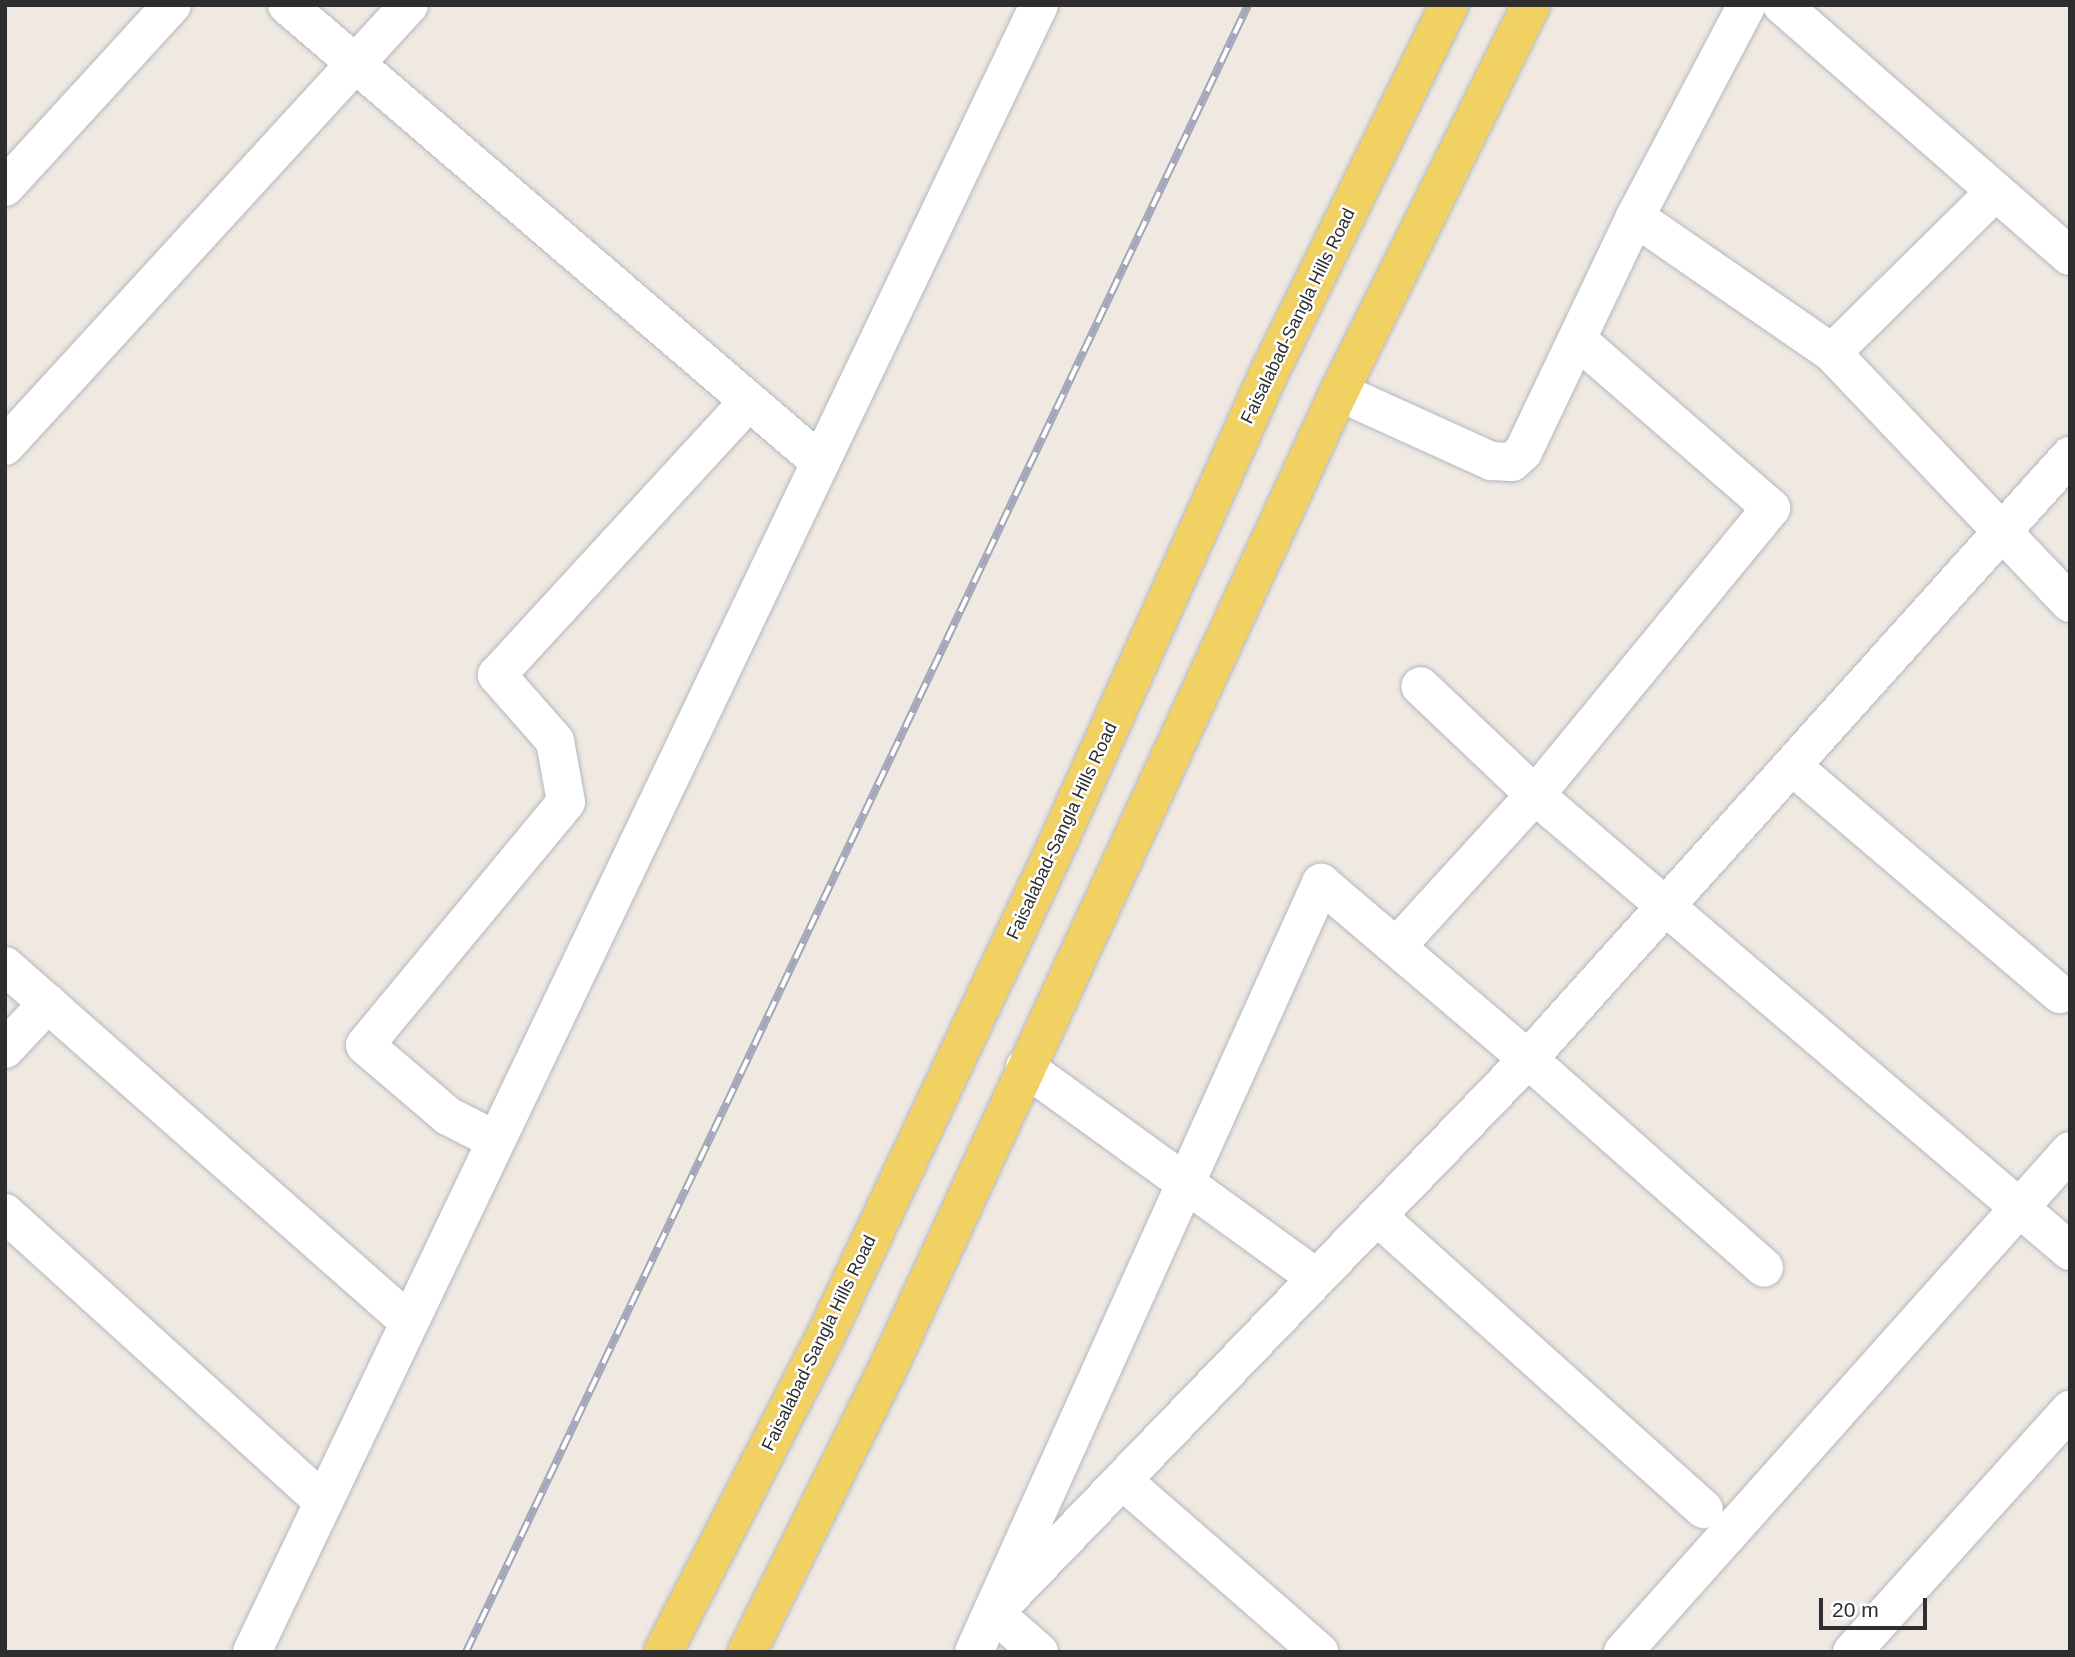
<!DOCTYPE html>
<style>
body{margin:0}
#map{position:relative;width:2075px;height:1657px;overflow:hidden;background:#efe9e1;font-family:Arial,sans-serif}
div>[style]{position:absolute}
.roads{filter:drop-shadow(0 0 2px #b4b7c1) drop-shadow(0 0 2px #b4b7c1)}
.minor>*{height:38px;margin:-19px;padding:0 19px;transform-origin:19px;border-radius:19px;background:#fff}
.major>*{height:38px;margin:-19px;padding:0 19px;transform-origin:19px;border-radius:19px;background:#f2d163}
.rail>*{height:8px;margin-top:-4px;transform-origin:0;background:repeating-linear-gradient(90deg,#fff 0 16px,#a3a6b8 0 32px);box-sizing:border-box;border-block:2px solid #a3a6b8}
span{translate:-50% -50%;white-space:nowrap;text-align:center;line-height:1.15;-webkit-text-stroke:5px #fff;paint-order:stroke}
.street-label{font-size:18px;color:#2e2e2e}
.frame{position:absolute;inset:0;border:7px solid #2e2e2e;pointer-events:none}
.scale{position:absolute;left:1819px;top:1598px;width:108px;height:32px;box-sizing:border-box;border:4px solid #2e2e2e;border-top:0;padding-left:9px;font-size:21px;line-height:24px;white-space:nowrap;color:#2e2e2e;-webkit-text-stroke:5px #fff;paint-order:stroke}
</style>
<div id="map">
<div class="roads">
<div class="minor">
<div style="left:287px;top:5px;width:702px;rotate:40.61deg"></div>
<div style="left:1782px;top:5px;width:382px;rotate:41.1deg"></div>
<div style="left:5px;top:187px;width:247px;rotate:-47.5deg"></div>
<div style="left:1995px;top:192px;width:229px;rotate:135.4deg"></div>
<div style="left:1832px;top:353px;width:345px;rotate:46.4deg"></div>
<div style="left:1635px;top:217px;width:239px;rotate:34.6deg"></div>
<div style="left:1580px;top:342px;width:253px;rotate:41deg"></div>
<div style="left:1771px;top:508px;width:372px;rotate:129.4deg"></div>
<div style="left:1535px;top:795px;width:703px;rotate:40.44deg"></div>
<div style="left:1339px;top:392px;width:167px;rotate:24.4deg"></div>
<div style="left:1491px;top:461px;width:21px;rotate:3deg"></div>
<div style="left:1512px;top:462px;width:15px;rotate:-42deg"></div>
<div style="left:1523px;top:452px;width:260px;rotate:-64.5deg"></div>
<div style="left:1635px;top:217px;width:240px;rotate:-62.2deg"></div>
<div style="left:5px;top:446px;width:598px;rotate:-47.51deg"></div>
<div style="left:1792px;top:766px;width:352px;rotate:40.4deg"></div>
<div style="left:1396px;top:947px;width:206px;rotate:-47.6deg"></div>
<div style="left:1535px;top:795px;width:158px;rotate:-136.5deg"></div>
<div style="left:5px;top:966px;width:537px;rotate:41.38deg"></div>
<div style="left:5px;top:1049px;width:63px;rotate:-46.9deg"></div>
<div style="left:1025px;top:1067px;width:360px;rotate:35.9deg"></div>
<div style="left:493px;top:1139px;width:51px;rotate:-152.9deg"></div>
<div style="left:448px;top:1116px;width:109px;rotate:-139.5deg"></div>
<div style="left:365px;top:1045px;width:315px;rotate:-50.4deg"></div>
<div style="left:566px;top:802px;width:62px;rotate:-100.2deg"></div>
<div style="left:555px;top:741px;width:88px;rotate:-131.3deg"></div>
<div style="left:497px;top:675px;width:372px;rotate:-47.4deg"></div>
<div style="left:5px;top:1213px;width:430px;rotate:42.2deg"></div>
<div style="left:1377px;top:1216px;width:439px;rotate:41.9deg"></div>
<div style="left:1122px;top:1480px;width:262px;rotate:41.1deg"></div>
<div style="left:252px;top:1652px;width:1825px;rotate:-64.46deg"></div>
<div style="left:974px;top:1652px;width:844px;rotate:-65.71deg"></div>
<div style="left:1321px;top:883px;width:272px;rotate:40.4deg"></div>
<div style="left:1528px;top:1059px;width:811px;rotate:-48.05deg"></div>
<div style="left:1039px;top:1652px;width:60px;rotate:-139.1deg"></div>
<div style="left:994px;top:1613px;width:769px;rotate:-46.05deg"></div>
<div style="left:1528px;top:1059px;width:315px;rotate:41.5deg"></div>
<div style="left:1623px;top:1652px;width:671px;rotate:-48.26deg"></div>
<div style="left:1852px;top:1652px;width:326px;rotate:-48deg"></div>
</div>
<div class="major">
<div style="left:663px;top:1652px;width:356px;rotate:-62.8deg"></div>
<div style="left:826px;top:1335px;width:527px;rotate:-64.75deg"></div>
<div style="left:1051px;top:858px;width:532px;rotate:-65.8deg"></div>
<div style="left:1269px;top:373px;width:410px;rotate:-63.9deg"></div>
<div style="left:747px;top:1652px;width:317px;rotate:-63.6deg"></div>
<div style="left:888px;top:1368px;width:1075px;rotate:-65.2deg"></div>
<div style="left:1339px;top:392px;width:432px;rotate:-63.6deg"></div>
</div>
</div>
<div class="rail">
<div style="left:466px;top:1652px;width:1823px;rotate:-64.6deg"></div>
</div>
<div class="street-label">
<span style="left:1298px;top:316px;rotate:-64deg">Faisalabad-Sangla Hills Road</span>
<span style="left:1062px;top:831px;rotate:-65deg">Faisalabad-Sangla Hills Road</span>
<span style="left:819px;top:1343px;rotate:-64deg">Faisalabad-Sangla Hills Road</span>
</div>
<div class="frame"></div>
<div class="scale">20 m</div>
</div>
